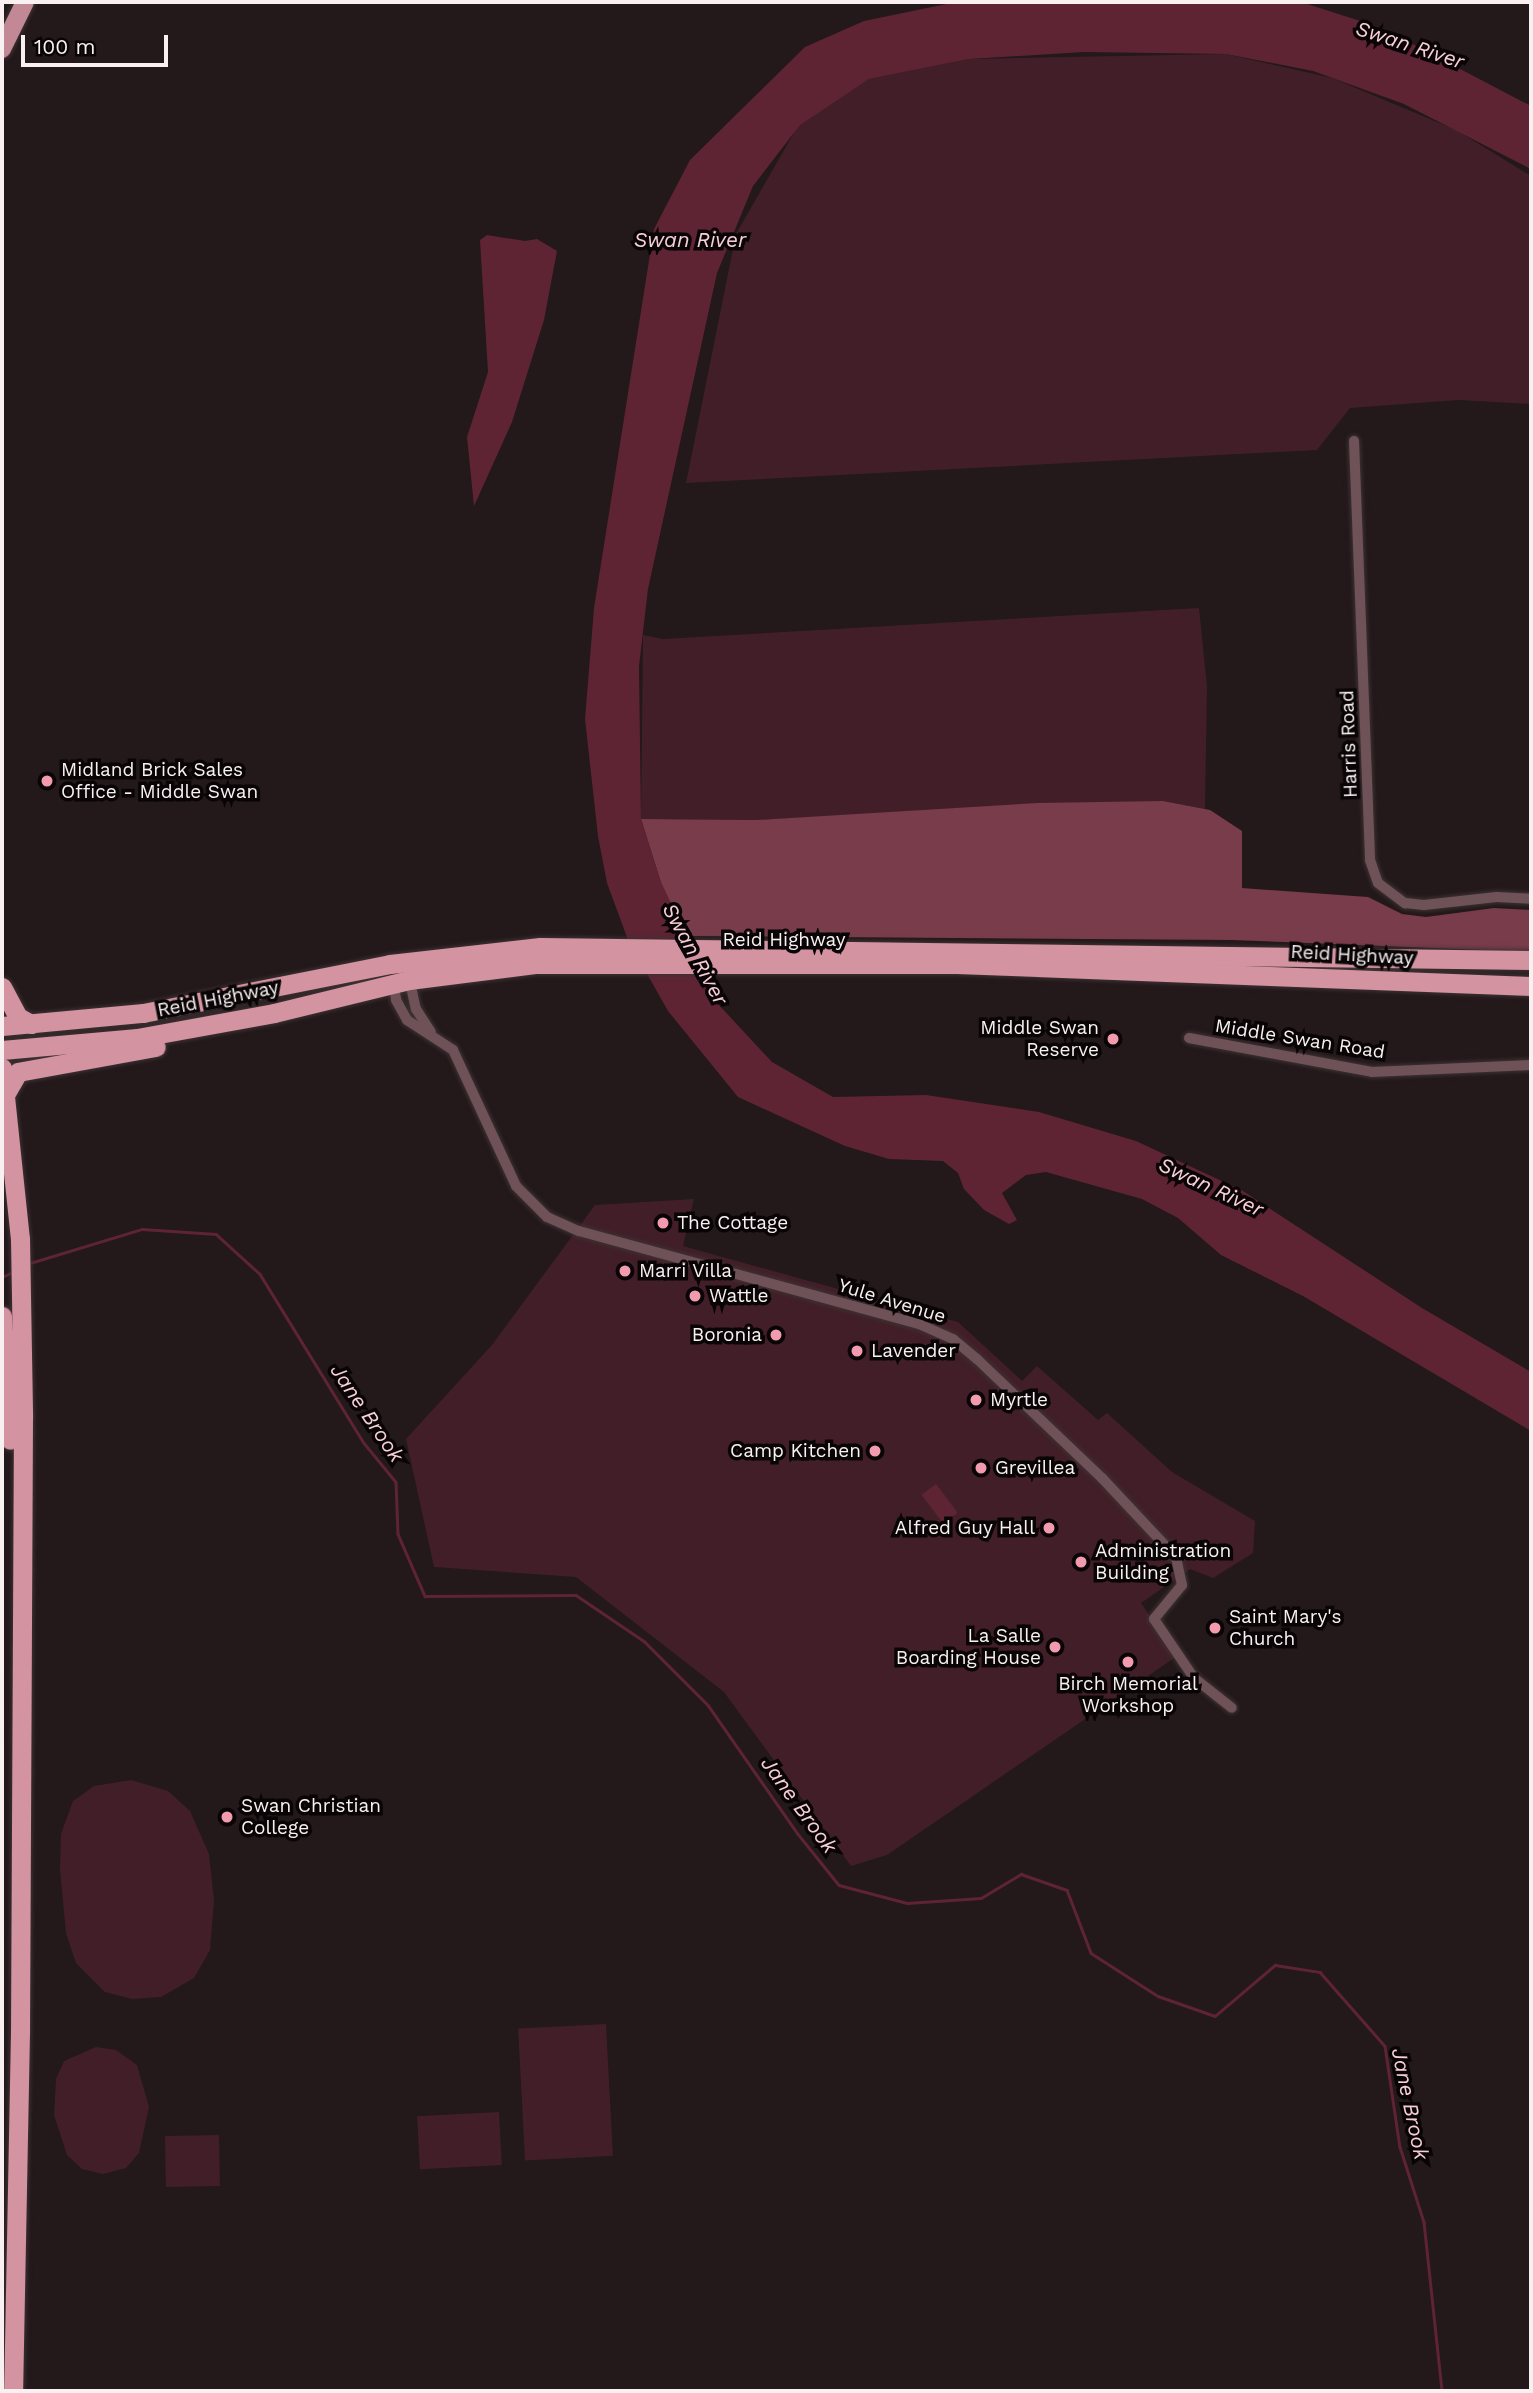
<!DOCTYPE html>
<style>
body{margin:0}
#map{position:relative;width:1533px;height:2393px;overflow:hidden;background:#23181a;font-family:"Work Sans",sans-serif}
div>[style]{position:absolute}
.green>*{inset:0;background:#421f28;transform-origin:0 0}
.forest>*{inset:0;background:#793c4b}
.water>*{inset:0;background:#5e2434;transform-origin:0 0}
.stream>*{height:2.5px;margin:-1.25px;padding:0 1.25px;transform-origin:1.25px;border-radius:1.25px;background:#5e2434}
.roads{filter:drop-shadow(0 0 2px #3d3234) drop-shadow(0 0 2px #3d3234)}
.minor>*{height:10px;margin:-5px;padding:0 5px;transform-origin:5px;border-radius:5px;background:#6f5258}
.primary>*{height:18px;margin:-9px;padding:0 9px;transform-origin:9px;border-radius:9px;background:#c38895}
.trunk>*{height:19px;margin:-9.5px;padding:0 9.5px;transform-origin:9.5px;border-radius:9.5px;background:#d493a1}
.dots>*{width:19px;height:19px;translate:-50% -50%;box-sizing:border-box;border:4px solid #090506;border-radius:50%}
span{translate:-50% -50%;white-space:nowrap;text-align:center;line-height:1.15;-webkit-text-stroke:7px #090506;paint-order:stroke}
.street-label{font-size:19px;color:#f8f0f1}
.poi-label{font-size:19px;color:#f8f0f1}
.left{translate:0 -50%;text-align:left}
.right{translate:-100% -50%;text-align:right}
.water-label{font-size:21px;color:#f8cfd7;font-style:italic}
.frame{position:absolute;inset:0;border:4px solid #f8f0f1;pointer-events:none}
.scale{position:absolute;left:21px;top:35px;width:147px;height:32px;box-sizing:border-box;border:4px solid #f8f0f1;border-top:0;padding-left:9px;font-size:21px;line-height:24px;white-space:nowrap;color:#f8f0f1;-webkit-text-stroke:5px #090506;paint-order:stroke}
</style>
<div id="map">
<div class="green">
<div style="clip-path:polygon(1226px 54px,1332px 78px,1456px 130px,1531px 176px,1531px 404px,1458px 400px,1350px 408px,1317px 450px,686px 483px,736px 234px,799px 124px,869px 79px,969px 59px)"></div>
<div style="clip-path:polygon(1199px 608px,1207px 687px,1205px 809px,1163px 801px,756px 820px,641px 819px,643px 635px,663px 639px)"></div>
<div style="clip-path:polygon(694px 1199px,683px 1246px,958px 1322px,1022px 1381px,1037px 1366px,1098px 1420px,1107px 1413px,1172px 1472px,1255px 1521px,1253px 1553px,1213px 1578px,1190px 1569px,1141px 1603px,1177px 1656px,887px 1855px,851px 1866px,724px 1692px,576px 1577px,434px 1567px,406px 1439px,492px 1345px,595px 1205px)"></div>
<div style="clip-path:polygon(131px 1780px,168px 1791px,190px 1811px,209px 1854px,214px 1901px,210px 1950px,194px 1978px,161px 1997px,132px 1999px,105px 1992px,76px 1963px,66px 1933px,60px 1870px,61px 1834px,73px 1801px,94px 1786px)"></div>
<div style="left:606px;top:2024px;width:132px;height:88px;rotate:87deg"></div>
<div style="clip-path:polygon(96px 2047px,116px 2050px,137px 2065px,149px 2107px,139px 2153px,126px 2168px,103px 2174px,82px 2169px,67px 2155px,54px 2115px,56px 2079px,64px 2061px)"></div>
<div style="left:499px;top:2112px;width:53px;height:82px;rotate:87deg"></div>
<div style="left:219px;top:2135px;width:51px;height:54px;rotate:89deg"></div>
</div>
<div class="forest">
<div style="clip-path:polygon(1163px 801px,1210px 810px,1242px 831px,1242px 888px,1368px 897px,1402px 914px,1426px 917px,1494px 908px,1531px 910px,1531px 952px,1232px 940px,686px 936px,661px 883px,641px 819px,756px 820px,1038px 803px)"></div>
</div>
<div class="water">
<div style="clip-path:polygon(956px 2px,1301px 2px,1382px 28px,1531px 106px,1531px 169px,1404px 104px,1313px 71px,1226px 54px,1084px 52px,969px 59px,869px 79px,800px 125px,753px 186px,717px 273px,648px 589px,639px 666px,641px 819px,661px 882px,718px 1004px,772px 1062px,833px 1097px,926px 1095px,1039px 1112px,1136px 1141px,1243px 1191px,1422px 1308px,1531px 1372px,1531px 1431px,1303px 1296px,1221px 1255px,1178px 1218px,1142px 1199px,1046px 1172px,1026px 1175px,1002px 1193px,1017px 1220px,1009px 1224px,984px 1210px,964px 1189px,958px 1173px,943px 1161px,889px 1159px,845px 1146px,738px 1097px,668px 1011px,628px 940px,607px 883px,598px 836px,585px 719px,594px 608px,654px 229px,690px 160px,805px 47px,864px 21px)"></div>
<div style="clip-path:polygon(487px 235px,525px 241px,537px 239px,557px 251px,544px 320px,512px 422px,474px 506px,467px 437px,488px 372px,480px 240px)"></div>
<div style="left:936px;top:1484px;width:36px;height:18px;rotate:53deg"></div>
</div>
<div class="stream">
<div style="left:30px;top:1263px;width:117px;rotate:-16.9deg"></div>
<div style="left:142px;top:1229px;width:74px;rotate:3.9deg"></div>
<div style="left:216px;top:1234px;width:59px;rotate:42.3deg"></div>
<div style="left:260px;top:1274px;width:198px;rotate:58.4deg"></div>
<div style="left:364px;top:1443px;width:50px;rotate:50.6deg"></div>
<div style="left:396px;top:1482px;width:52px;rotate:87.8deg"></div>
<div style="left:398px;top:1534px;width:68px;rotate:66.5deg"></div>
<div style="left:425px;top:1596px;width:151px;rotate:-0.4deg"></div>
<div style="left:576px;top:1595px;width:82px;rotate:34.1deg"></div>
<div style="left:644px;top:1641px;width:91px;rotate:45deg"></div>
<div style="left:708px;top:1705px;width:157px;rotate:55.1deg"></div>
<div style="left:798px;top:1834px;width:65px;rotate:51.2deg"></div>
<div style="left:839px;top:1885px;width:70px;rotate:14.8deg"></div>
<div style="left:907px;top:1903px;width:74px;rotate:-3.9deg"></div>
<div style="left:981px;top:1898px;width:47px;rotate:-31deg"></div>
<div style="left:1021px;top:1874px;width:49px;rotate:19.2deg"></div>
<div style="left:1067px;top:1890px;width:67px;rotate:69.1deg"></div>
<div style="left:1091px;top:1953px;width:80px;rotate:32.7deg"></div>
<div style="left:1158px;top:1996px;width:60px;rotate:19.3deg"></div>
<div style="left:1215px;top:2016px;width:79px;rotate:-40.4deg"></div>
<div style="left:1275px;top:1965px;width:46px;rotate:8.8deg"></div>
<div style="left:1320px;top:1972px;width:98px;rotate:48.7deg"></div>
<div style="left:1385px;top:2046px;width:102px;rotate:81.6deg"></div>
<div style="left:1400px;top:2147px;width:79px;rotate:72.3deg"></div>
<div style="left:1424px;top:2222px;width:170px;rotate:83.9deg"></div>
<div style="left:2px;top:1277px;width:10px;rotate:-24deg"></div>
</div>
<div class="roads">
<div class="minor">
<div style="left:1354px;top:441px;width:419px;rotate:87.8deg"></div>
<div style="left:1370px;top:860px;width:24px;rotate:71deg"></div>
<div style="left:1378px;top:883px;width:34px;rotate:37deg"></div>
<div style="left:1405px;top:903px;width:19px;rotate:6deg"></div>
<div style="left:1424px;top:905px;width:73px;rotate:-6.3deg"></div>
<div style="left:1497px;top:897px;width:34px;rotate:3deg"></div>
<div style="left:409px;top:977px;width:33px;rotate:78deg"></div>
<div style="left:416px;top:1009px;width:27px;rotate:57deg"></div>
<div style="left:393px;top:980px;width:20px;rotate:81deg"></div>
<div style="left:396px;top:1000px;width:23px;rotate:61deg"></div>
<div style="left:407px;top:1020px;width:55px;rotate:33.1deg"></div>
<div style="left:453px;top:1050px;width:150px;rotate:65.1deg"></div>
<div style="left:516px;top:1186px;width:44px;rotate:45deg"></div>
<div style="left:547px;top:1217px;width:35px;rotate:24deg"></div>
<div style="left:579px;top:1231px;width:352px;rotate:15.3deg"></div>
<div style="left:919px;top:1324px;width:37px;rotate:24deg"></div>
<div style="left:953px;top:1339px;width:31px;rotate:40deg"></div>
<div style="left:977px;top:1359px;width:173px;rotate:43.6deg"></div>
<div style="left:1102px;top:1478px;width:108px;rotate:46.9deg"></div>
<div style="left:1176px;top:1557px;width:29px;rotate:78deg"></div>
<div style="left:1182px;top:1585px;width:44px;rotate:129.5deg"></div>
<div style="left:1154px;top:1619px;width:71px;rotate:55.9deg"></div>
<div style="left:1194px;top:1678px;width:48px;rotate:38.3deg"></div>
<div style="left:1189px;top:1038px;width:186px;rotate:10.5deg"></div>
<div style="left:1372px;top:1072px;width:159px;rotate:-2.5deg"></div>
</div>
<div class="primary">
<div style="left:2px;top:49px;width:52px;rotate:-63.9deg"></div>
</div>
<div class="trunk">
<div style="left:2px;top:987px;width:34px;rotate:62deg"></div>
<div style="left:18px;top:1017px;width:15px;rotate:28deg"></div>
<div style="left:2px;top:1026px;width:142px;rotate:-5.3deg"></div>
<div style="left:143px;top:1013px;width:252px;rotate:-11.2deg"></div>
<div style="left:390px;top:964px;width:151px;rotate:-6.5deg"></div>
<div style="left:540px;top:947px;width:991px;rotate:0.75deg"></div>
<div style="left:2px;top:1050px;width:136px;rotate:-5.1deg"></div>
<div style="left:137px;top:1038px;width:139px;rotate:-10.3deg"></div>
<div style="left:274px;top:1013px;width:139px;rotate:-13.7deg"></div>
<div style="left:409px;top:980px;width:127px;rotate:-7.2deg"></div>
<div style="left:535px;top:964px;width:422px"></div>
<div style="left:957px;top:964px;width:574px;rotate:2.19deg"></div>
<div style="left:2px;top:1068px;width:172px;rotate:84deg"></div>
<div style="left:20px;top:1239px;width:179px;rotate:89deg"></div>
<div style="left:23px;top:1418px;width:614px;rotate:90.28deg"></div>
<div style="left:20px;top:2032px;width:359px;rotate:91.1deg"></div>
<div style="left:6px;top:1093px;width:24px;rotate:-60deg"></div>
<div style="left:18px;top:1072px;width:140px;rotate:-10.3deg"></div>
<div style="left:2px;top:1316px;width:124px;rotate:86.3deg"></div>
</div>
</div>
<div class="dots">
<div style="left:47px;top:781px;background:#f29aae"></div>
<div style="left:1113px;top:1039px;background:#f29aae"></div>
<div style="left:663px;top:1223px;background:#f29aae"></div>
<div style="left:625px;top:1271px;background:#f29aae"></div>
<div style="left:695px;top:1296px;background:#f29aae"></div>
<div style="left:776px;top:1335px;background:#f29aae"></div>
<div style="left:857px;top:1351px;background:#f29aae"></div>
<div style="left:976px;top:1400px;background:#f29aae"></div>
<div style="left:875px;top:1451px;background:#f29aae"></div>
<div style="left:981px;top:1468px;background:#f29aae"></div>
<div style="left:1049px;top:1528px;background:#f29aae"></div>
<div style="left:1081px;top:1562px;background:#f29aae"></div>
<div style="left:1215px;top:1628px;background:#f29aae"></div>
<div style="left:1055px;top:1647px;background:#f29aae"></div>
<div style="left:1128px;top:1662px;background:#f29aae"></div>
<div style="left:227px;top:1817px;background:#f29aae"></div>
</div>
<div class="street-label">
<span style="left:1349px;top:744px;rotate:-92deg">Harris Road</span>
<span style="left:784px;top:940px">Reid Highway</span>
<span style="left:1352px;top:955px;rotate:3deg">Reid Highway</span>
<span style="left:218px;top:999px;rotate:-11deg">Reid Highway</span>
<span style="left:1300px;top:1039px;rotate:9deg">Middle Swan Road</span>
<span style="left:892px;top:1301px;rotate:17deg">Yule Avenue</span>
</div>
<div class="poi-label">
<span class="left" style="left:61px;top:781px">Midland Brick Sales<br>Office - Middle Swan</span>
<span class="right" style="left:1099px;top:1039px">Middle Swan<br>Reserve</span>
<span class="left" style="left:677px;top:1223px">The Cottage</span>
<span class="left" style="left:639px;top:1271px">Marri Villa</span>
<span class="left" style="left:709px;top:1296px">Wattle</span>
<span class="right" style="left:762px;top:1335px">Boronia</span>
<span class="left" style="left:871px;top:1351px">Lavender</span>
<span class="left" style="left:990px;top:1400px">Myrtle</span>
<span class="right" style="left:861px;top:1451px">Camp Kitchen</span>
<span class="left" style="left:995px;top:1468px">Grevillea</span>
<span class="right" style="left:1035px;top:1528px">Alfred Guy Hall</span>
<span class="left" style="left:1095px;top:1562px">Administration<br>Building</span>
<span class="left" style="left:1229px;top:1628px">Saint Mary's<br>Church</span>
<span class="right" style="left:1041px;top:1647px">La Salle<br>Boarding House</span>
<span style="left:1128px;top:1695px">Birch Memorial<br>Workshop</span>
<span class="left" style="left:241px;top:1817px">Swan Christian<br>College</span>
</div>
<div class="water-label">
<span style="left:1410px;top:45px;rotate:18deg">Swan River</span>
<span style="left:690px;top:240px">Swan River</span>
<span style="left:695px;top:954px;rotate:61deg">Swan River</span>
<span style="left:1211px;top:1187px;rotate:25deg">Swan River</span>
<span style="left:367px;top:1413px;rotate:56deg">Jane Brook</span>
<span style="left:799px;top:1805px;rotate:54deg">Jane Brook</span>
<span style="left:1410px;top:2104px;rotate:78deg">Jane Brook</span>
</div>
<div class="frame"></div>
<div class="scale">100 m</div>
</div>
